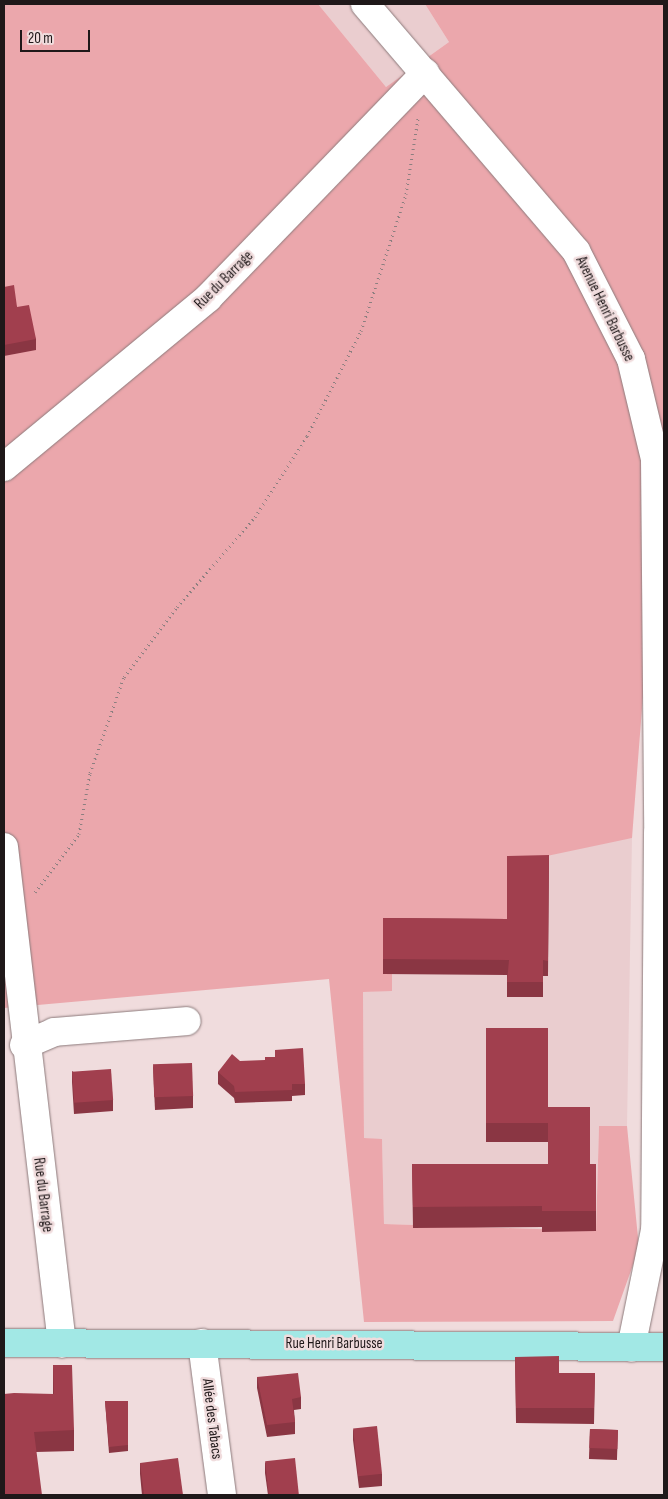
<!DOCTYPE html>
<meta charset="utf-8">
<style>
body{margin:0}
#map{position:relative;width:668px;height:1499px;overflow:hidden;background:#f0dcdd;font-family:"Sofia Sans Condensed",sans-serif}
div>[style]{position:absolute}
.built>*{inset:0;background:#eacdcf}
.green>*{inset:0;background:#eba7ac}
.path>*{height:3px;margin-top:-1.5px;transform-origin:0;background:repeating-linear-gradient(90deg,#8c7f80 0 1px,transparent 0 5px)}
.roads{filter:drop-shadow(0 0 1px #8c7a7b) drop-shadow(0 0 1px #8c7a7b)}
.minor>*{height:28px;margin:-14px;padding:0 14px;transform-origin:14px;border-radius:14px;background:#fff}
.major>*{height:28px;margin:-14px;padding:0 14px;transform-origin:14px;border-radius:14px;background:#a2e8e5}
.wall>*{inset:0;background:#8a3643;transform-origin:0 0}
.building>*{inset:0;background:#a13f4e;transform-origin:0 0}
span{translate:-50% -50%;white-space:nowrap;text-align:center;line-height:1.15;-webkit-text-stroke:5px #f0dcdd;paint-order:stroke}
.street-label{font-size:15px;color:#1f1819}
.frame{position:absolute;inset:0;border:5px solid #1f1819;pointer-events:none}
.scale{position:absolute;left:20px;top:30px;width:70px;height:22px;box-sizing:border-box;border:2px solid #1f1819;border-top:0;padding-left:6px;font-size:15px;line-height:18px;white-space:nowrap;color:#1f1819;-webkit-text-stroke:4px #f0dcdd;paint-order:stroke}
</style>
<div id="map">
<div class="built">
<div style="clip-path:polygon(318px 4px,425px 4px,449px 42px,386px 87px)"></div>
<div style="clip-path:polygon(632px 838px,627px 1126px,599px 1126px,596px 1231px,384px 1224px,382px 1140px,364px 1138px,363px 992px,392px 990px,392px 924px,508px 864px,565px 847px)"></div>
</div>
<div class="green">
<div style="clip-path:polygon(4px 4px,318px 4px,386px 87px,449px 42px,425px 4px,664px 4px,664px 514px,656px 526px,632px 838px,509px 864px,507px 927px,392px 924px,392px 991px,363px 992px,364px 1138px,382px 1139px,384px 1224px,596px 1231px,599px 1126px,627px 1126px,639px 1248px,613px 1321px,364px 1322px,329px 979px,4px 1008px)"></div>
</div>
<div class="path">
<div style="left:35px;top:892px;width:73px;rotate:-52.8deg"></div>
<div style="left:79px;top:834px;width:62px;rotate:-79.8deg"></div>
<div style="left:90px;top:773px;width:102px;rotate:-70.5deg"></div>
<div style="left:124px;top:677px;width:88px;rotate:-52.9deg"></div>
<div style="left:177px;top:607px;width:119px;rotate:-49.1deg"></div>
<div style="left:255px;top:517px;width:96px;rotate:-57.3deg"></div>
<div style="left:307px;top:436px;width:118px;rotate:-62.8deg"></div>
<div style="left:361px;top:331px;width:144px;rotate:-71.8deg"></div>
<div style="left:406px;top:194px;width:77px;rotate:-81deg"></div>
</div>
<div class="roads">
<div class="minor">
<div style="left:365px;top:4px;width:325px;rotate:49.5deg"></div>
<div style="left:576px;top:251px;width:121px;rotate:63deg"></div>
<div style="left:631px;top:359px;width:103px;rotate:76.5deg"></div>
<div style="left:655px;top:459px;width:374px;rotate:89.5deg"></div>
<div style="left:658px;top:833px;width:397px;rotate:90.4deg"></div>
<div style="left:655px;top:1230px;width:120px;rotate:101.5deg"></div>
<div style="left:4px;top:467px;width:265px;rotate:-39.6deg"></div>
<div style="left:208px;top:298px;width:313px;rotate:-46deg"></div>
<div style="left:4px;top:847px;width:500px;rotate:83.34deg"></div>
<div style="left:24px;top:1045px;width:33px;rotate:-23deg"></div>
<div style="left:54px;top:1032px;width:133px;rotate:-4.7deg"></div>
<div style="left:202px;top:1343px;width:153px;rotate:82.5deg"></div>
</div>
<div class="major">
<div style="left:4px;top:1343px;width:660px;rotate:0.35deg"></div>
</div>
</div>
<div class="wall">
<div style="clip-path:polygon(4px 287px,17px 307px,36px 339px,36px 350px,4px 356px)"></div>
<div style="clip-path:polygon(549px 855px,548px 976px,543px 976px,543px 997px,507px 997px,507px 975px,383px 974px,383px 918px,507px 919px)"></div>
<div style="left:486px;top:1028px;width:62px;height:114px"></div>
<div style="clip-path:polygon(240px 1061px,305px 1084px,305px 1095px,292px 1096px,292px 1101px,235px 1103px,234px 1098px,218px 1084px,218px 1072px)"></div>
<div style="clip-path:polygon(153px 1066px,193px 1096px,193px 1108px,155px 1110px)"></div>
<div style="clip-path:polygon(72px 1071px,113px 1100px,113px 1111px,74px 1114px,72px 1082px)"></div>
<div style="clip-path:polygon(412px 1164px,596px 1164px,596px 1231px,542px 1232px,542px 1227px,413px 1228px)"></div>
<div style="clip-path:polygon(515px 1357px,559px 1373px,595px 1373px,594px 1424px,516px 1423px)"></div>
<div style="clip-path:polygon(53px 1365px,74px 1430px,74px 1451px,36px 1452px,4px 1394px,53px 1394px)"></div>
<div style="clip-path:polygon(257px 1377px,301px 1397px,301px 1409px,294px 1410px,295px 1422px,295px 1434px,267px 1437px,257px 1388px)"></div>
<div style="clip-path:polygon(105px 1401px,128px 1401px,128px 1451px,109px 1453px)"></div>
<div style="clip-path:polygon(353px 1429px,382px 1474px,382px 1486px,359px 1488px,353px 1440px)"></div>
<div style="left:590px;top:1429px;width:28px;height:30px;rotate:2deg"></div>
<div style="clip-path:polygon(265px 1462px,299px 1495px,268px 1495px,265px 1473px)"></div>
<div style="clip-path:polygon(140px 1463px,183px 1495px,142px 1495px,140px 1474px)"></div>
</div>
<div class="building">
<div style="clip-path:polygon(14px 285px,17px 307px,29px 305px,36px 339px,4px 345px,4px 287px)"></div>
<div style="clip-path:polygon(549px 855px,548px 961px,543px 960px,543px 982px,507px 982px,509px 960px,383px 959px,383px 918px,507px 919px,507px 856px)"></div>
<div style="left:486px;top:1028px;width:62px;height:95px"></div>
<div style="clip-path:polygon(303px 1048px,305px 1084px,292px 1084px,292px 1090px,235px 1092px,234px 1086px,218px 1072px,232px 1054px,240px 1061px,265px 1060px,265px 1057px,275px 1057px,275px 1050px)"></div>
<div style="left:192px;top:1063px;width:33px;height:39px;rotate:88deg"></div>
<div style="left:111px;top:1069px;width:31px;height:39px;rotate:86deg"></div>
<div style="clip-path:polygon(548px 1107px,590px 1107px,590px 1164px,596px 1164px,596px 1211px,542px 1211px,542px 1206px,413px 1207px,412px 1164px,548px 1164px)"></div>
<div style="clip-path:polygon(559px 1356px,559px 1373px,595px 1373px,594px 1408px,516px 1408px,515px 1357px)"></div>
<div style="clip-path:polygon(53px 1365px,72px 1365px,74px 1430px,34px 1432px,42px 1495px,4px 1495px,4px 1394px,14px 1393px,54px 1394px)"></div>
<div style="clip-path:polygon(298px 1373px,301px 1397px,292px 1399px,295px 1422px,267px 1425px,257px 1377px)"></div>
<div style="clip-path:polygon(105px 1401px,128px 1401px,128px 1445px,109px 1447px)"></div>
<div style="left:377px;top:1426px;width:48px;height:24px;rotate:84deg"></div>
<div style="left:590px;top:1429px;width:28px;height:19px;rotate:2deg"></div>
<div style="clip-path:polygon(178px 1458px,183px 1495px,144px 1495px,140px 1463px)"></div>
<div style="left:295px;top:1458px;width:37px;height:30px;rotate:84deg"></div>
</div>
<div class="street-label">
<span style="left:224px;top:280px;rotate:-45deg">Rue du Barrage</span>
<span style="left:605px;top:309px;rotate:64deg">Avenue Henri Barbusse</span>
<span style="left:43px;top:1195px;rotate:83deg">Rue du Barrage</span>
<span style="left:334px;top:1344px">Rue Henri Barbusse</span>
<span style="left:212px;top:1419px;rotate:83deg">Allée des Tabacs</span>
</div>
<div class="frame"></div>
<div class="scale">20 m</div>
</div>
